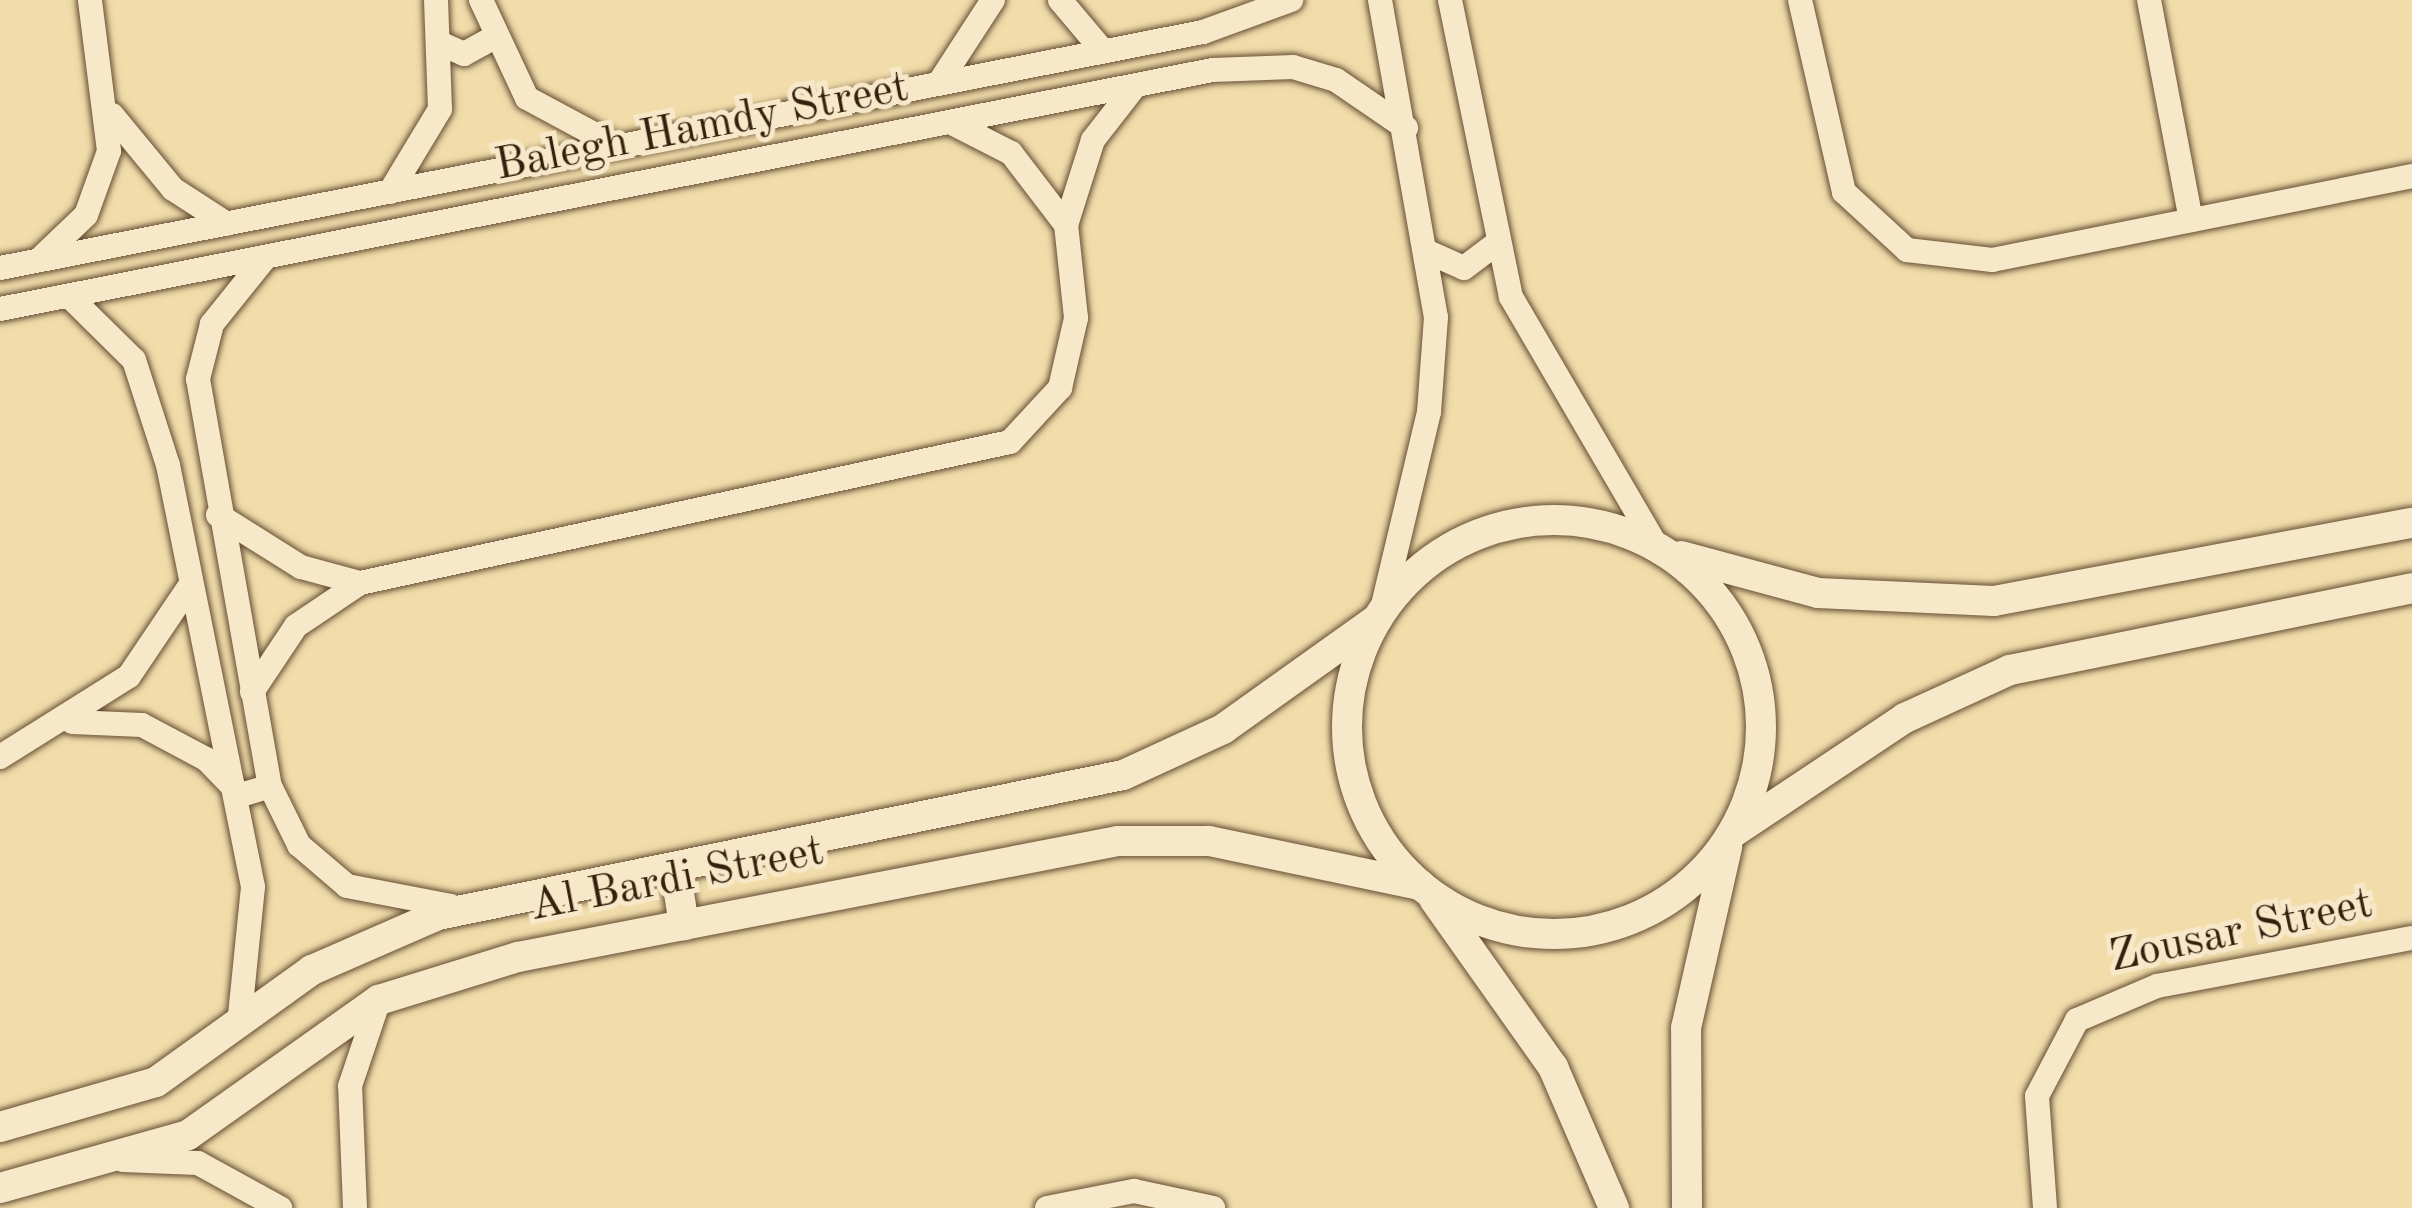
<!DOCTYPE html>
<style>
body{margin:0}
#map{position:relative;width:2412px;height:1208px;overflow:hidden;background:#f1dcaa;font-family:"Old Standard TT",serif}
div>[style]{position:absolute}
.roads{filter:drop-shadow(0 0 3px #654e34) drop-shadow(0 0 3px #654e34)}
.minor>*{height:24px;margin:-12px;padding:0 12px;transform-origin:12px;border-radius:12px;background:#f6e8c8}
.tertiary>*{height:30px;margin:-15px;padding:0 15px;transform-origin:15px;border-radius:15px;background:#f6e8c8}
.tertiary>.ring{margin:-15px;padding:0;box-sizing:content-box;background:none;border:30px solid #f6e8c8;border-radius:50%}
span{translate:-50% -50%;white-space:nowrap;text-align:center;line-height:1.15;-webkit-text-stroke:10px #f6e8c8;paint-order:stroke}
.street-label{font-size:45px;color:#361f0c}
</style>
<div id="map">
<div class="roads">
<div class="minor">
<div style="left:481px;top:0;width:108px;rotate:64.9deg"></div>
<div style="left:527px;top:98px;width:101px;rotate:28.3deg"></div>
<div style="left:1060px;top:0;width:67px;rotate:49.9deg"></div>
<div style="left:1380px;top:0;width:322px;rotate:80deg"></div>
<div style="left:1436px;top:317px;width:95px;rotate:94.2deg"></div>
<div style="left:1429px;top:412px;width:207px;rotate:103.4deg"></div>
<div style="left:1450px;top:0;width:303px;rotate:78.4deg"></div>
<div style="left:1511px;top:297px;width:290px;rotate:59.7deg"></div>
<div style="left:1800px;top:0;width:197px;rotate:77.1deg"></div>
<div style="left:1844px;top:192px;width:86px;rotate:42.6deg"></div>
<div style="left:1907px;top:250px;width:86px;rotate:6.7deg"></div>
<div style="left:1992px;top:260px;width:428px;rotate:-11.3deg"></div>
<div style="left:2149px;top:0;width:224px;rotate:79.2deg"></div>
<div style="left:444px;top:45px;width:22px;rotate:24deg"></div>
<div style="left:464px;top:54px;width:31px;rotate:-29deg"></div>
<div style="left:939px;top:83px;width:99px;rotate:-57deg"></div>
<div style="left:112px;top:115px;width:96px;rotate:50.5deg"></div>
<div style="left:173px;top:189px;width:64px;rotate:32.9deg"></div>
<div style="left:952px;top:123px;width:66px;rotate:27deg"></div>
<div style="left:1011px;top:153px;width:91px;rotate:52.6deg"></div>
<div style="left:390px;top:192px;width:97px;rotate:-58.9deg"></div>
<div style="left:440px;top:109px;width:109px;rotate:-92.1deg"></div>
<div style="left:1428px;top:252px;width:39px;rotate:24deg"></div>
<div style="left:1464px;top:268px;width:40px;rotate:-37deg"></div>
<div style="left:43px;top:256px;width:59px;rotate:-43.6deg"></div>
<div style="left:86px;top:215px;width:68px;rotate:-70.2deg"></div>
<div style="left:109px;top:151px;width:152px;rotate:-97.2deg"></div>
<div style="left:265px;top:258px;width:85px;rotate:128.8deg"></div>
<div style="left:212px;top:324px;width:57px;rotate:104.3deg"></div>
<div style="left:198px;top:379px;width:413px;rotate:80deg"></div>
<div style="left:270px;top:786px;width:66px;rotate:63.8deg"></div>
<div style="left:299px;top:845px;width:63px;rotate:40.5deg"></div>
<div style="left:347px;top:886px;width:106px;rotate:10.9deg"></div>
<div style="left:0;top:268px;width:1226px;rotate:-11.1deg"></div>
<div style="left:1203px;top:32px;width:94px;rotate:-20deg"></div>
<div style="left:69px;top:296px;width:91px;rotate:44.6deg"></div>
<div style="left:134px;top:360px;width:110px;rotate:72.1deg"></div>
<div style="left:168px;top:465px;width:430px;rotate:78.6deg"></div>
<div style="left:253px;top:887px;width:139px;rotate:95.8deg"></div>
<div style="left:0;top:309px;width:1236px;rotate:-11.15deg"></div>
<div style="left:1213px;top:70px;width:80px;rotate:-2.1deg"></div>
<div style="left:1293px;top:67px;width:45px;rotate:16.8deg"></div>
<div style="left:1336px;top:80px;width:85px;rotate:34.4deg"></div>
<div style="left:218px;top:515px;width:98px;rotate:32.1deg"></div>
<div style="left:301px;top:567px;width:61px;rotate:15.2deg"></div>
<div style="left:252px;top:692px;width:79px;rotate:-56.3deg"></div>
<div style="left:296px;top:626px;width:77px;rotate:-33.9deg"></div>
<div style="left:360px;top:583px;width:665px;rotate:-12.24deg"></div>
<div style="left:1010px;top:442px;width:74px;rotate:-47.2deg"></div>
<div style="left:1060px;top:388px;width:72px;rotate:-77.1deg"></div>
<div style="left:1076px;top:318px;width:94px;rotate:-96.1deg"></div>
<div style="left:1066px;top:225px;width:89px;rotate:-72.4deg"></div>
<div style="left:1093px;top:140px;width:68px;rotate:-52.1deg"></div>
<div style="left:72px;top:722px;width:70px;rotate:2.5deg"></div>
<div style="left:142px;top:725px;width:72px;rotate:28deg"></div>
<div style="left:206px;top:759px;width:50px;rotate:45.8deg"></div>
<div style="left:241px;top:795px;width:30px;rotate:-17deg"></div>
<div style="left:0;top:757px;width:152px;rotate:-32.1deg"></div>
<div style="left:129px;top:676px;width:111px;rotate:-56deg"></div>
<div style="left:123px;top:1160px;width:75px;rotate:2.3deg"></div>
<div style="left:198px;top:1163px;width:94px;rotate:28.8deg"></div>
<div style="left:355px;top:1208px;width:122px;rotate:-92.3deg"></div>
<div style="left:350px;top:1086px;width:91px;rotate:-71.4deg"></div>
<div style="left:1047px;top:1208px;width:89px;rotate:-11.1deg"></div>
<div style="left:1134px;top:1191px;width:81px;rotate:12.1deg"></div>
<div style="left:2045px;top:1208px;width:112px;rotate:-94.1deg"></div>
<div style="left:2037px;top:1096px;width:86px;rotate:-62.2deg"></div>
<div style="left:2077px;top:1020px;width:87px;rotate:-23deg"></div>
<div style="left:2157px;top:986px;width:259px;rotate:-10.7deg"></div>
</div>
<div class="tertiary">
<div class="ring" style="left:1347px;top:520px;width:384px;height:384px"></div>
<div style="left:1681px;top:556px;width:142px;rotate:15.1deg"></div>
<div style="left:1818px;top:593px;width:176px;rotate:2.6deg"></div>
<div style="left:1994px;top:601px;width:425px;rotate:-10.6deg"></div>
<div style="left:1734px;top:832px;width:206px;rotate:-33.7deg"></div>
<div style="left:1905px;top:718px;width:115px;rotate:-24.6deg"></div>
<div style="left:2010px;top:670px;width:410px;rotate:-11.5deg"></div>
<div style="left:675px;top:868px;width:58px;rotate:81deg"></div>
<div style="left:1434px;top:899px;width:206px;rotate:54.7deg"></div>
<div style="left:1553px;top:1067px;width:154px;rotate:66.6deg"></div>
<div style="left:0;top:1127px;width:162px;rotate:-16.1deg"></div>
<div style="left:156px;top:1082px;width:192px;rotate:-35.7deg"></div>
<div style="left:312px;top:970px;width:137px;rotate:-23.6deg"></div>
<div style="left:438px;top:915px;width:699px;rotate:-11.55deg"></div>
<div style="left:1123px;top:775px;width:110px;rotate:-24.7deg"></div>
<div style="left:1223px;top:729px;width:189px;rotate:-35.5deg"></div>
<div style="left:0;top:1188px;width:195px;rotate:-15.7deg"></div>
<div style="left:188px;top:1135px;width:234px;rotate:-35.3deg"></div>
<div style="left:379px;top:1000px;width:145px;rotate:-17.2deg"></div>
<div style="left:518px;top:957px;width:611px;rotate:-10.94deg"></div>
<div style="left:1118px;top:841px;width:91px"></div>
<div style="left:1209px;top:841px;width:216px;rotate:11.8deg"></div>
<div style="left:1687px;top:1208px;width:180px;rotate:-90.3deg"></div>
<div style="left:1686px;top:1028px;width:186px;rotate:-77.2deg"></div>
</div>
</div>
<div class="street-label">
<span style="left:702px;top:128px;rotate:-11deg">Balegh Hamdy Street</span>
<span style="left:677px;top:880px;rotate:-11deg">Al Bardi Street</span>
<span style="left:2241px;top:932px;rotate:-12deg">Zousar Street</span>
</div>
</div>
